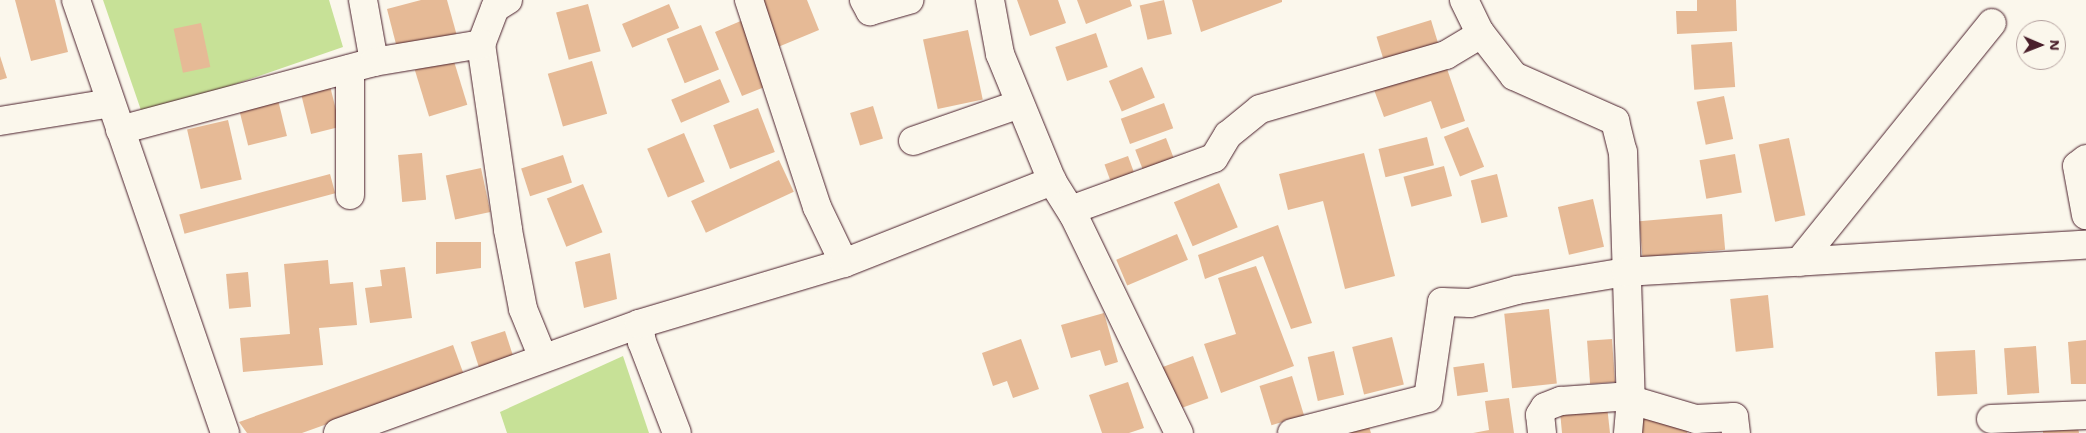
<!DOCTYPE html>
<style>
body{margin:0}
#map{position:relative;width:2086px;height:433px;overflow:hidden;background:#fbf7ec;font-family:"Shantell Sans",sans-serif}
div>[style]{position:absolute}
.green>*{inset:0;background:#c7e197}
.building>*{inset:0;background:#e6ba96;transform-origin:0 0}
.roads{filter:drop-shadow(0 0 1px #4a1f2b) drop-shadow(0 0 1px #4a1f2b)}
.street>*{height:28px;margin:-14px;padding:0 14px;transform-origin:14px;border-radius:14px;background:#fbf7ec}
span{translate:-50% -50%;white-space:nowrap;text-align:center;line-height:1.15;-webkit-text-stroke:5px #fbf7ec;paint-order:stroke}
.north{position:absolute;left:2016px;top:20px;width:50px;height:50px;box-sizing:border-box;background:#fbf7ec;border:1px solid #b4a19f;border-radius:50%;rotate:91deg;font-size:14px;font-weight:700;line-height:20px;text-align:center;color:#4a1f2b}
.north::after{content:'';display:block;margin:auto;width:18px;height:22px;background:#4a1f2b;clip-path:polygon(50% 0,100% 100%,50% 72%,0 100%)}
</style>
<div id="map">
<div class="green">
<div style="clip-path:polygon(103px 0,329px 0,343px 47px,143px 116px)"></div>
<div style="clip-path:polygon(623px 356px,649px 433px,507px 433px,500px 412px)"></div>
</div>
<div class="building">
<div style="clip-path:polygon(15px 0,55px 0,68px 52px,31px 61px)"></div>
<div style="clip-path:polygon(421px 0,447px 0,457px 36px,398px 52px,387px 9px)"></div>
<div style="clip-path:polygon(760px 0,807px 0,819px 30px,778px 47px)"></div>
<div style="clip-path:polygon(1017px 0,1058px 0,1066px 23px,1030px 36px)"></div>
<div style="clip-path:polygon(1077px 0,1130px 0,1132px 6px,1086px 24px)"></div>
<div style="left:1164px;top:0;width:35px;height:25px;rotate:77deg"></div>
<div style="clip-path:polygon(1192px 0,1282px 0,1282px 2px,1201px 32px)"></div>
<div style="clip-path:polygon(1697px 0,1736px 0,1737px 31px,1677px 34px,1676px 11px,1697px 11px)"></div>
<div style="left:588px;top:4px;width:49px;height:33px;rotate:75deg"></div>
<div style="left:669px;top:4px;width:26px;height:51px;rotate:67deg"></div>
<div style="clip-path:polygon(750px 17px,760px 41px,749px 45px,767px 86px,742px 96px,715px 32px)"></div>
<div style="left:1431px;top:20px;width:31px;height:57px;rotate:73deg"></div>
<div style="left:201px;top:23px;width:45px;height:28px;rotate:78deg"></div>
<div style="left:701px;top:25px;width:48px;height:37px;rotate:68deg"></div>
<div style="left:968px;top:30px;width:71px;height:46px;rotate:78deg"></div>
<div style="left:1096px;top:33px;width:36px;height:43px;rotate:71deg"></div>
<div style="left:1732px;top:42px;width:45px;height:41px;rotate:86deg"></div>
<div style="clip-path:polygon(0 56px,7px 78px,0 80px)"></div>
<div style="left:453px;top:58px;width:49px;height:40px;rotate:73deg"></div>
<div style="left:592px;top:61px;width:55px;height:46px;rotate:74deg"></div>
<div style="clip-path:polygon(1445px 63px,1465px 121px,1441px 129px,1431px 101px,1384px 117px,1373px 87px)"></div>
<div style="left:1142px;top:67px;width:33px;height:36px;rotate:67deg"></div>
<div style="left:720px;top:79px;width:25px;height:53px;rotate:67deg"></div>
<div style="left:330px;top:86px;width:42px;height:30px;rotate:76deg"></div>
<div style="left:1724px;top:96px;width:44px;height:28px;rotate:78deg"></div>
<div style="left:278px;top:100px;width:37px;height:40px;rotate:76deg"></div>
<div style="left:1164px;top:103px;width:27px;height:46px;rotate:70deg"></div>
<div style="left:873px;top:106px;width:34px;height:24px;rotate:73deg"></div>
<div style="left:758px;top:108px;width:47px;height:48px;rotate:69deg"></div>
<div style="left:228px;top:120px;width:61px;height:42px;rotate:77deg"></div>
<div style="left:1468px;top:127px;width:43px;height:26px;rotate:68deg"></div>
<div style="left:684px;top:133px;width:53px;height:40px;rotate:67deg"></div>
<div style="left:1427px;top:137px;width:29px;height:50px;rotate:76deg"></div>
<div style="left:1166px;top:138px;width:31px;height:33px;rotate:69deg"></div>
<div style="left:1789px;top:138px;width:79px;height:31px;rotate:78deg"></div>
<div style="left:422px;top:153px;width:47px;height:24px;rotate:85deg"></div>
<div style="clip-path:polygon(1364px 153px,1395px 276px,1345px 289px,1323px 201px,1288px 210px,1279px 174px)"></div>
<div style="left:1735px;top:154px;width:39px;height:36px;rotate:80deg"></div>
<div style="left:563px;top:155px;width:29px;height:44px;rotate:72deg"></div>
<div style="left:1128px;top:156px;width:29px;height:25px;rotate:70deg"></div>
<div style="left:779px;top:160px;width:35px;height:97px;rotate:65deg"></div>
<div style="left:1444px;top:166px;width:31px;height:42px;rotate:75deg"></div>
<div style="left:481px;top:168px;width:45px;height:36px;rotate:78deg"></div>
<div style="left:330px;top:174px;width:20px;height:156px;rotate:75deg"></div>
<div style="left:1497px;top:174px;width:44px;height:27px;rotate:76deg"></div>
<div style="left:1219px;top:183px;width:48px;height:49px;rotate:67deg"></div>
<div style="left:583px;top:184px;width:52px;height:39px;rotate:68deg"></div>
<div style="left:1593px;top:199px;width:49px;height:36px;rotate:77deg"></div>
<div style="left:1722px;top:214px;width:36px;height:83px;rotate:85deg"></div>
<div style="clip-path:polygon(1278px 225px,1312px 323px,1291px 329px,1263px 256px,1205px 279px,1198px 255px)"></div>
<div style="left:1177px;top:234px;width:28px;height:66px;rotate:67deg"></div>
<div style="clip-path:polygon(436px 242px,481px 242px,481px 268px,436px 274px)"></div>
<div style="clip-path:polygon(610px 253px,617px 299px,584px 308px,575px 262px)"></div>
<div style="clip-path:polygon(328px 260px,330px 284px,353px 282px,357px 325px,319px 328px,323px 365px,243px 372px,240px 338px,290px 334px,284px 264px)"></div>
<div style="clip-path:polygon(1256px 266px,1294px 366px,1221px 393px,1204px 344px,1236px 334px,1218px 278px)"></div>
<div style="clip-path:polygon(405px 267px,412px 318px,370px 323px,365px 288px,382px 286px,380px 270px)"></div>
<div style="left:248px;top:272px;width:35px;height:22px;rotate:85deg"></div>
<div style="left:1768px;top:295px;width:53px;height:38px;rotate:84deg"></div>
<div style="left:1549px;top:309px;width:75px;height:45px;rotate:84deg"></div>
<div style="clip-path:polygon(1104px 313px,1118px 362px,1105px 366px,1100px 350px,1071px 358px,1061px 325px)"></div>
<div style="left:505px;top:331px;width:28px;height:36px;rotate:72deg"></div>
<div style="left:1392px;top:337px;width:49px;height:41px;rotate:76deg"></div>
<div style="clip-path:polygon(1021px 339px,1039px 389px,1013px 398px,1007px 381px,993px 386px,982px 353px)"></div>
<div style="left:1612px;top:339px;width:43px;height:25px;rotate:86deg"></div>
<div style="clip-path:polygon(2086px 340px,2086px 384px,2071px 384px,2068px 342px)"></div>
<div style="clip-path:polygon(453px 345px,464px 375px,302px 433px,247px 433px,239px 422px)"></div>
<div style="left:2036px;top:346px;width:47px;height:32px;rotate:86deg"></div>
<div style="left:1975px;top:350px;width:44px;height:40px;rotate:87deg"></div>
<div style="left:1334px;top:351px;width:45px;height:27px;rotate:77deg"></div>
<div style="left:1193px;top:356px;width:45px;height:36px;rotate:70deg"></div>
<div style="left:1484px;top:363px;width:29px;height:31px;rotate:82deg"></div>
<div style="left:1292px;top:376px;width:41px;height:34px;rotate:73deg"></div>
<div style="clip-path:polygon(1128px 382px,1144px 428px,1129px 433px,1102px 433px,1089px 395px)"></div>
<div style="clip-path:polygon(1509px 398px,1514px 433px,1473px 433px,1489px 430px,1485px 401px)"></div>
<div style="clip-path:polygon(1607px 406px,1610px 433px,1562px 433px,1560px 411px)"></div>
<div style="clip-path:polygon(1645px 413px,1689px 427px,1687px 433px,1638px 433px)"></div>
<div style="clip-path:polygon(1367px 420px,1371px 433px,1344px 433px)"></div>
<div style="clip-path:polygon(2078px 427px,2079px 433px,2043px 433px,2043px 430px)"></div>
</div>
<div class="roads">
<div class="street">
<div style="left:76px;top:0;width:458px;rotate:71deg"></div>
<div style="left:363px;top:0;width:63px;rotate:79.9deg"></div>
<div style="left:508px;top:0;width:15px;rotate:148deg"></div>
<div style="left:495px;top:8px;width:39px;rotate:111deg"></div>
<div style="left:481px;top:44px;width:188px;rotate:81.7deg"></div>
<div style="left:508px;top:230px;width:80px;rotate:79.2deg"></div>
<div style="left:523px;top:309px;width:53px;rotate:67.8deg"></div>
<div style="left:749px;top:0;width:218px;rotate:71.8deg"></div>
<div style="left:817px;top:207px;width:62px;rotate:64.3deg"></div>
<div style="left:864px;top:0;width:13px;rotate:61deg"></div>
<div style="left:870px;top:11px;width:41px;rotate:-15.8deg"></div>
<div style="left:990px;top:0;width:55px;rotate:79.5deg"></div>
<div style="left:1000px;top:54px;width:137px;rotate:67.7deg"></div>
<div style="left:1052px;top:181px;width:41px;rotate:57.8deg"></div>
<div style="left:1074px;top:216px;width:241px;rotate:64.2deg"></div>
<div style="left:1464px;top:0;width:34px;rotate:64deg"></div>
<div style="left:1479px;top:31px;width:57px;rotate:52.1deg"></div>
<div style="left:1514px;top:76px;width:111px;rotate:24deg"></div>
<div style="left:1615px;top:121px;width:32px;rotate:76deg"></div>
<div style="left:1623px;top:152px;width:248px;rotate:88.2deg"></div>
<div style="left:1631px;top:400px;width:68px;rotate:16.3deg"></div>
<div style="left:1696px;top:419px;width:38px;rotate:-3deg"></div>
<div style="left:1734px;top:417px;width:16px;rotate:83deg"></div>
<div style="left:0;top:121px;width:112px;rotate:-9.2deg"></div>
<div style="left:120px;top:130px;width:263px;rotate:-15deg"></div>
<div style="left:374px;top:62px;width:109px;rotate:-9.5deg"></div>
<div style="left:913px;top:141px;width:113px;rotate:-19.1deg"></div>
<div style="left:2086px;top:159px;width:11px;rotate:142deg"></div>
<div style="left:2077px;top:166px;width:50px;rotate:79.6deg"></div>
<div style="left:350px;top:195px;width:126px;rotate:-90deg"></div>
<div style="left:1071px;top:210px;width:152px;rotate:-20deg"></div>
<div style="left:1214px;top:158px;width:27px;rotate:-59deg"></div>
<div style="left:1228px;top:135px;width:41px;rotate:-39.1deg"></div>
<div style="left:1260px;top:109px;width:194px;rotate:-16.2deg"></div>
<div style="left:1446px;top:55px;width:41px;rotate:-31deg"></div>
<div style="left:1799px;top:262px;width:307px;rotate:-51.1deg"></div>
<div style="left:639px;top:324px;width:18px;rotate:81deg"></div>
<div style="left:642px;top:342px;width:97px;rotate:69deg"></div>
<div style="left:1991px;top:419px;width:95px;rotate:-2.4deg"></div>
<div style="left:338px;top:433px;width:320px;rotate:-19.9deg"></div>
<div style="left:639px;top:324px;width:214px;rotate:-16.6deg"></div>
<div style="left:844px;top:263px;width:224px;rotate:-21.5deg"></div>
<div style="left:1292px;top:433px;width:140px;rotate:-14.4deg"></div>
<div style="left:1428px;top:398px;width:97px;rotate:-81.7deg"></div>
<div style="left:1442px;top:302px;width:28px;rotate:2deg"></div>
<div style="left:1470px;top:303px;width:49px;rotate:-15.5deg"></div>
<div style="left:1517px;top:290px;width:110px;rotate:-9.4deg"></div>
<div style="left:1626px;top:272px;width:461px;rotate:-3.4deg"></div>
<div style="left:1542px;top:433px;width:18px;rotate:-96deg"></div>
<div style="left:1540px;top:415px;width:9px;rotate:-58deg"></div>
<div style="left:1545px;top:407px;width:17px;rotate:-21deg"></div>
<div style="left:1561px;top:401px;width:70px;rotate:-4.1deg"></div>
<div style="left:1628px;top:433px;width:33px;rotate:-85deg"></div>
</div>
</div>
<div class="north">N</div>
</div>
